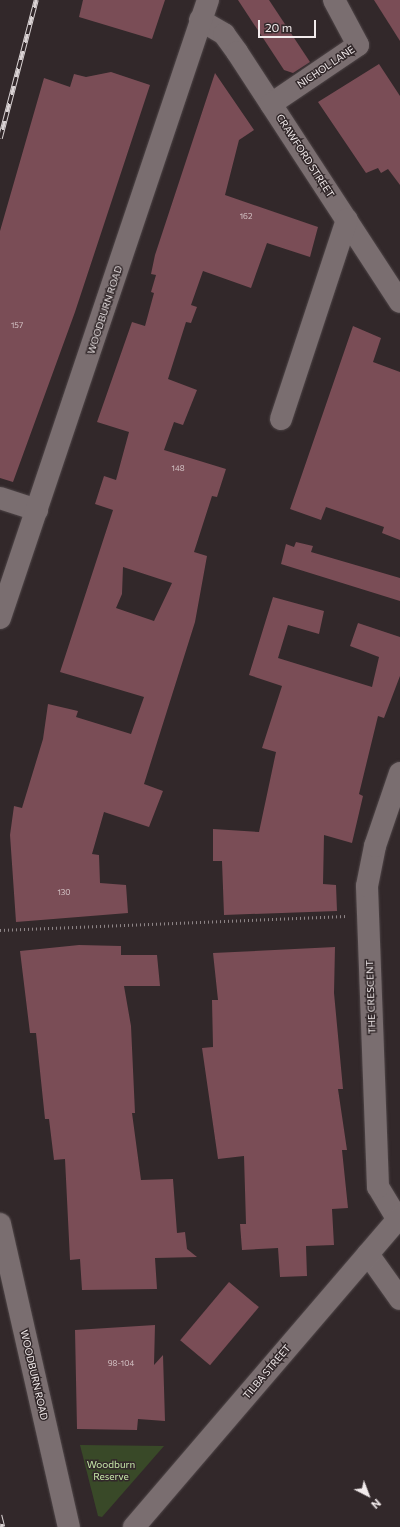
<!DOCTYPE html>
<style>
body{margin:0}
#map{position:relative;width:400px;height:1527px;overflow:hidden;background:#32282a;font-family:Commissioner,sans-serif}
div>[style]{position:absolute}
.green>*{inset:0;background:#394928}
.building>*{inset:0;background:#7a4d56;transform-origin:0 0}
.path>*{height:2.5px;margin-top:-1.25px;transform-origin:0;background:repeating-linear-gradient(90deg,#8d8486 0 1px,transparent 0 4px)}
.roads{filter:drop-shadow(0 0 1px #4e4547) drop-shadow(0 0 1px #4e4547)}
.minor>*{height:22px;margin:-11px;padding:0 11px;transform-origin:11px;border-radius:11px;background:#7a6e70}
.rail>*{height:4.5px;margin-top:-2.25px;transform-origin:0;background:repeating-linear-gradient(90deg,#32282a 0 9px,#dad3d4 0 18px);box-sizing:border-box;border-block:1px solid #dad3d4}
span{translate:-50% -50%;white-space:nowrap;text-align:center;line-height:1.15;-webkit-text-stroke:3px #32282a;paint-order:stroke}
.number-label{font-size:8px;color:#d4c4c6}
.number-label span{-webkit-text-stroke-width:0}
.street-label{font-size:10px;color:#f2ebec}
.park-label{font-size:10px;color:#c6e7a8}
.north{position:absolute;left:348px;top:1475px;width:40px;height:40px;-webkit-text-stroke:3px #32282a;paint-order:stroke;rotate:138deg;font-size:11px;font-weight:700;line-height:16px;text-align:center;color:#f2ebec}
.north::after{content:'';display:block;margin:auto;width:14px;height:18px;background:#f2ebec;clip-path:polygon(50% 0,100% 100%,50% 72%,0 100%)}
.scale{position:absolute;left:258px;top:20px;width:58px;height:18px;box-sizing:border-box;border:2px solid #f2ebec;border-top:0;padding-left:5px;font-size:12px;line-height:14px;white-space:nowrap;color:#f2ebec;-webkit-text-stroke:3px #32282a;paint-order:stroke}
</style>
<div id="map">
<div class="green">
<div style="clip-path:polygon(80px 1445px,164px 1446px,102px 1517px,98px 1516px)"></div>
</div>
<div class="building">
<div style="clip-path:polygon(83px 0,165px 0,152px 39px,79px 17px)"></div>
<div style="clip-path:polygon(238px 0,269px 0,310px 62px,293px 73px,284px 70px)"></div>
<div style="clip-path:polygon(374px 0,400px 0,400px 41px)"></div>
<div style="clip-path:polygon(379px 64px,400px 96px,400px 185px,388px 169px,381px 173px,378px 168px,366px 173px,318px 102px)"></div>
<div style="clip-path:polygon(111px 72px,150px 85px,75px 312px,13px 482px,0 478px,0 231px,44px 78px,70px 87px,74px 74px,86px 77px)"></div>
<div style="clip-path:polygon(evenodd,215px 73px,254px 130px,239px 140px,225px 195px,318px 227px,310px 257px,267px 243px,251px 288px,203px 271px,191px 305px,197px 307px,191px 323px,186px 322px,168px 379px,197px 390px,183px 425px,174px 422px,164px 450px,226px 469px,217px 497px,212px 496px,194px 552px,207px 556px,195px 622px,144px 784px,163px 791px,149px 827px,104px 812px,92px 854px,99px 855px,100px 883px,126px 885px,128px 913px,16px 922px,10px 835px,14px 806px,22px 808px,43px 739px,48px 704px,78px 711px,76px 717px,131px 734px,144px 697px,60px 672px,113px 510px,95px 504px,104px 476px,116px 480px,129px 432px,97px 422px,132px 322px,145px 326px,154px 293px,151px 292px,156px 275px,151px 274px,155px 255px,215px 73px,123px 567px,172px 583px,154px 621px,116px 608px,122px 594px,123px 567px)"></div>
<div style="clip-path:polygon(353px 326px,381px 338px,373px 362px,400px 372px,400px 540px,382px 533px,384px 527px,326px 507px,321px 520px,290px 509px)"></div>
<div style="clip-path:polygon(296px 542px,313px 546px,311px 552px,400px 578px,400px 601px,281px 564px,286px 544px,294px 547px)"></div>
<div style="clip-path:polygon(273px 597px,324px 611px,319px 634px,288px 625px,278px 658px,372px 687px,379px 657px,350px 646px,358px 623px,400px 637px,400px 676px,384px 718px,378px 716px,359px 794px,363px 796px,352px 843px,324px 835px,323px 884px,336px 885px,337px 911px,224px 915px,222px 861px,213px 861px,213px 829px,259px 832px,276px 752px,262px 748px,282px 686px,249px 675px)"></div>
<div style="clip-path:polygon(79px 945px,121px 946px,121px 955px,157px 955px,160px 986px,124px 986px,131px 1026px,135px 1113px,132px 1113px,141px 1180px,173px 1179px,177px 1233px,185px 1232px,187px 1249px,197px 1257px,155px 1258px,157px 1289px,82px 1290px,80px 1259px,70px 1260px,65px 1159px,54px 1160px,49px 1119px,45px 1119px,36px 1033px,30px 1033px,20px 951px)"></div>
<div style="clip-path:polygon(335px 947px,334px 993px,343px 1089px,338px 1089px,347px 1150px,342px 1150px,348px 1208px,332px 1209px,334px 1245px,306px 1246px,307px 1276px,280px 1277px,278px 1248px,242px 1250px,240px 1224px,246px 1224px,244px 1156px,218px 1159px,202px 1048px,213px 1047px,212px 1000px,218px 1000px,213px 953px)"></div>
<div style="left:229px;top:1282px;width:39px;height:76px;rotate:40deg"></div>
<div style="clip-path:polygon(155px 1325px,154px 1365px,163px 1355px,165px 1421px,138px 1419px,137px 1430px,77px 1429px,75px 1330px)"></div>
</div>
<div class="path">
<div style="left:0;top:930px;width:347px;rotate:-2.3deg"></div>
</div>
<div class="roads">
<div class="minor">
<div style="left:200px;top:20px;width:28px;rotate:30deg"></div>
<div style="left:224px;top:34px;width:22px;rotate:54deg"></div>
<div style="left:237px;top:52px;width:298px;rotate:56.9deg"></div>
<div style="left:271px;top:104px;width:105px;rotate:-34.1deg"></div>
<div style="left:358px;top:45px;width:51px;rotate:-118.1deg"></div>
<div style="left:281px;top:419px;width:210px;rotate:-71.7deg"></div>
<div style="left:0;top:498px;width:39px;rotate:18deg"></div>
<div style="left:0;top:618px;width:652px;rotate:-71.4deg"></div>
<div style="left:398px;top:1220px;width:39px;rotate:-121deg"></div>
<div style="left:378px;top:1187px;width:301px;rotate:-92.1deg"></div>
<div style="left:367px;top:886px;width:41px;rotate:-78.7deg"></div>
<div style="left:375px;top:846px;width:77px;rotate:-71.1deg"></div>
<div style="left:0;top:1224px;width:311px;rotate:77.2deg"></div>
<div style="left:368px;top:1254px;width:55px;rotate:54.6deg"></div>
<div style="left:134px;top:1527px;width:408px;rotate:-49.4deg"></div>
</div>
</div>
<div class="rail">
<div style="left:0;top:138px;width:143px;rotate:-75.4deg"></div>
<div style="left:0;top:1515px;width:12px;rotate:76deg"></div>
</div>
<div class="number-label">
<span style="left:246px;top:217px">162</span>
<span style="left:17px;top:326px">157</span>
<span style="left:178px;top:469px">148</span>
<span style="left:64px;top:893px">130</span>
<span style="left:121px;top:1364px">98-104</span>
</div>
<div class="street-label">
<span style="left:326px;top:67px;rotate:-34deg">NICHOL LANE</span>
<span style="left:305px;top:156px;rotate:57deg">CRAWFORD STREET</span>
<span style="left:105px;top:310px;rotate:-72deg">WOODBURN ROAD</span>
<span style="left:371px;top:997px;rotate:-92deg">THE CRESCENT</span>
<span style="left:267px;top:1372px;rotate:-50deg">TILBA STREET</span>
<span style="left:34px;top:1375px;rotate:77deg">WOODBURN ROAD</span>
</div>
<div class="park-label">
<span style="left:111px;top:1470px">Woodburn<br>Reserve</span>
</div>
<div class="north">N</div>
<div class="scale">20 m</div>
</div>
